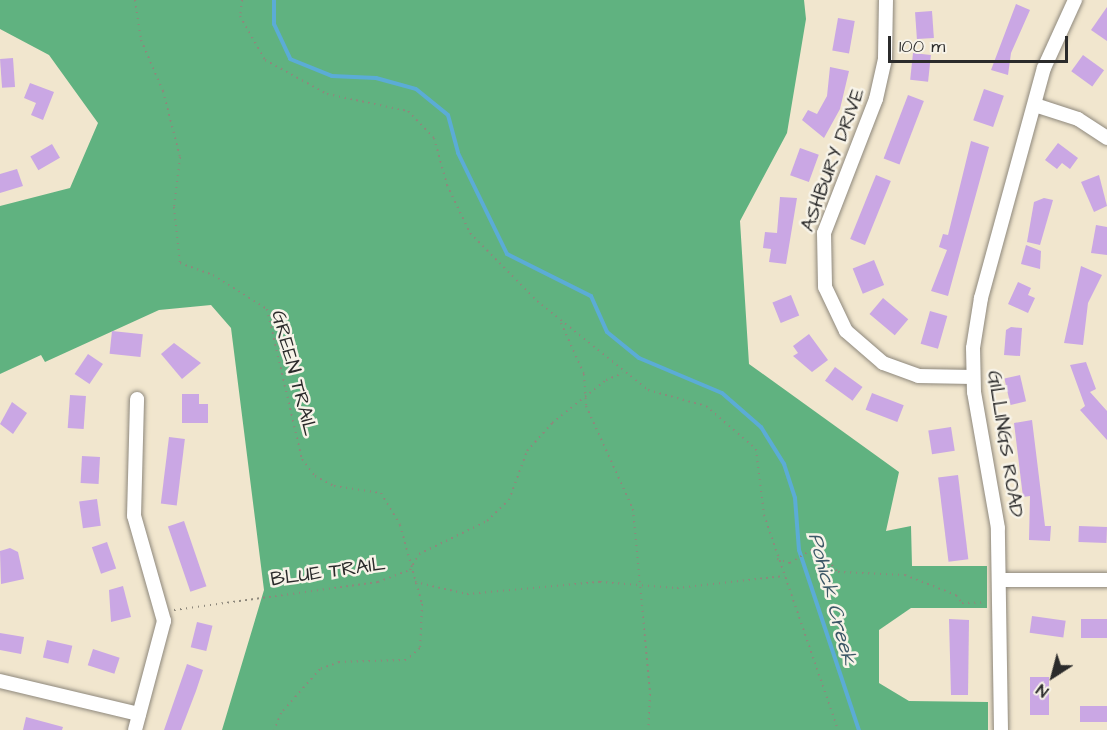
<!DOCTYPE html>
<style>
body{margin:0}
#map{position:relative;width:1107px;height:730px;overflow:hidden;background:#f1e6ce;font-family:"Architects Daughter",sans-serif}
div>[style]{position:absolute}
.forest>*{inset:0;background:#60b280}
.stream>*{height:4px;margin:-2px;padding:0 2px;transform-origin:2px;border-radius:2px;background:#5bacd6}
.building>*{inset:0;background:#caa7e4;transform-origin:0 0}
.path>*{height:2px;margin-top:-1px;transform-origin:0;background:repeating-linear-gradient(90deg,#8e887c 0 1.5px,transparent 0 6px)}
.roads{filter:drop-shadow(0 0 2px #8e887c) drop-shadow(0 0 2px #8e887c)}
.minor>*{height:14px;margin:-7px;padding:0 7px;transform-origin:7px;border-radius:7px;background:#fff}
span{translate:-50% -50%;white-space:nowrap;text-align:center;line-height:1.15;-webkit-text-stroke:5px #f7f3e8;paint-order:stroke}
.street-label{font-size:20px;color:#2b2b2b}
.water-label{font-size:21px;color:#3c5867;font-style:italic}
.north{position:absolute;left:1023px;top:646px;width:60px;height:60px;-webkit-text-stroke:4px #f7f3e8;paint-order:stroke;rotate:216deg;font-size:16px;font-weight:700;line-height:24px;text-align:center;color:#2b2b2b}
.north::after{content:'';display:block;margin:auto;width:21px;height:27px;background:#2b2b2b;clip-path:polygon(50% 0,100% 100%,50% 72%,0 100%)}
.scale{position:absolute;left:888px;top:36px;width:180px;height:27px;box-sizing:border-box;border:3px solid #2b2b2b;border-top:0;padding-left:8px;font-size:18px;line-height:21px;white-space:nowrap;color:#2b2b2b;-webkit-text-stroke:4px #f7f3e8;paint-order:stroke}
</style>
<div id="map">
<div class="forest">
<div style="clip-path:polygon(0 0,804px 0,806px 19px,787px 133px,740px 221px,749px 364px,899px 472px,886px 531px,911px 526px,912px 566px,987px 566px,987px 608px,911px 608px,879px 630px,879px 683px,909px 701px,988px 702px,988px 730px,222px 730px,264px 590px,231px 328px,211px 305px,159px 310px,45px 362px,41px 355px,0 374px,0 206px,70px 188px,98px 123px,49px 55px,0 29px)"></div>
</div>
<div class="stream">
<div style="left:274px;top:0;width:24px;rotate:90deg"></div>
<div style="left:274px;top:24px;width:38px;rotate:65deg"></div>
<div style="left:290px;top:59px;width:45px;rotate:22deg"></div>
<div style="left:332px;top:76px;width:44px;rotate:2.6deg"></div>
<div style="left:376px;top:78px;width:41px;rotate:15.4deg"></div>
<div style="left:416px;top:89px;width:41px;rotate:39.1deg"></div>
<div style="left:448px;top:115px;width:39px;rotate:75deg"></div>
<div style="left:458px;top:153px;width:112px;rotate:64.1deg"></div>
<div style="left:507px;top:254px;width:94px;rotate:26.6deg"></div>
<div style="left:591px;top:296px;width:39px;rotate:66deg"></div>
<div style="left:607px;top:332px;width:41px;rotate:39.1deg"></div>
<div style="left:639px;top:358px;width:90px;rotate:22.9deg"></div>
<div style="left:722px;top:393px;width:52px;rotate:41.1deg"></div>
<div style="left:761px;top:427px;width:44px;rotate:58.1deg"></div>
<div style="left:784px;top:464px;width:36px;rotate:72deg"></div>
<div style="left:795px;top:498px;width:52px;rotate:85.6deg"></div>
<div style="left:799px;top:550px;width:190px;rotate:71.6deg"></div>
</div>
<div class="building">
<div style="clip-path:polygon(1016px 4px,1030px 10px,1011px 53px,1008px 75px,991px 70px)"></div>
<div style="clip-path:polygon(1107px 7px,1107px 41px,1091px 30px)"></div>
<div style="left:932px;top:11px;width:27px;height:17px;rotate:86deg"></div>
<div style="left:838px;top:18px;width:17px;height:33px;rotate:10deg"></div>
<div style="left:913px;top:53px;width:18px;height:27px;rotate:6deg"></div>
<div style="left:1083px;top:55px;width:26px;height:20px;rotate:36deg"></div>
<div style="left:13px;top:58px;width:29px;height:13px;rotate:86deg"></div>
<div style="clip-path:polygon(830px 67px,849px 71px,840px 109px,824px 138px,802px 120px,808px 110px,817px 114px,827px 96px)"></div>
<div style="clip-path:polygon(30px 83px,54px 92px,43px 120px,31px 115px,36px 103px,24px 98px)"></div>
<div style="left:984px;top:89px;width:21px;height:33px;rotate:19deg"></div>
<div style="left:908px;top:95px;width:17px;height:68px;rotate:21deg"></div>
<div style="clip-path:polygon(971px 141px,989px 147px,948px 296px,931px 291px,947px 250px,939px 247px,943px 234px,948px 235px)"></div>
<div style="clip-path:polygon(1058px 143px,1078px 158px,1070px 169px,1062px 163px,1057px 169px,1045px 160px)"></div>
<div style="left:52px;top:144px;width:16px;height:25px;rotate:60deg"></div>
<div style="left:800px;top:148px;width:20px;height:29px;rotate:20deg"></div>
<div style="clip-path:polygon(17px 169px,23px 186px,0 193px,0 174px)"></div>
<div style="left:876px;top:175px;width:16px;height:69px;rotate:22deg"></div>
<div style="clip-path:polygon(1099px 175px,1107px 206px,1094px 212px,1081px 182px)"></div>
<div style="clip-path:polygon(780px 197px,797px 198px,786px 264px,769px 262px,771px 249px,763px 248px,765px 232px,777px 233px)"></div>
<div style="clip-path:polygon(1044px 198px,1053px 200px,1040px 245px,1027px 242px,1034px 202px)"></div>
<div style="clip-path:polygon(1096px 225px,1107px 227px,1107px 255px,1091px 253px)"></div>
<div style="clip-path:polygon(1026px 245px,1041px 251px,1040px 269px,1021px 264px)"></div>
<div style="left:874px;top:260px;width:27px;height:23px;rotate:68deg"></div>
<div style="clip-path:polygon(1081px 266px,1102px 275px,1088px 303px,1083px 345px,1064px 343px)"></div>
<div style="clip-path:polygon(1018px 282px,1031px 288px,1028px 295px,1035px 298px,1028px 313px,1008px 304px)"></div>
<div style="left:791px;top:295px;width:22px;height:20px;rotate:68deg"></div>
<div style="left:883px;top:298px;width:33px;height:21px;rotate:40deg"></div>
<div style="left:930px;top:311px;width:18px;height:34px;rotate:16deg"></div>
<div style="clip-path:polygon(1011px 327px,1022px 328px,1020px 356px,1004px 355px,1006px 330px)"></div>
<div style="left:112px;top:331px;width:31px;height:23px;rotate:6deg"></div>
<div style="clip-path:polygon(809px 334px,828px 360px,812px 372px,793px 356px,798px 353px,793px 346px)"></div>
<div style="clip-path:polygon(174px 343px,201px 363px,182px 379px,161px 354px)"></div>
<div style="left:88px;top:354px;width:18px;height:24px;rotate:34deg"></div>
<div style="clip-path:polygon(1086px 362px,1096px 389px,1090px 392px,1107px 411px,1107px 440px,1080px 410px,1085px 406px,1070px 365px)"></div>
<div style="left:835px;top:367px;width:34px;height:17px;rotate:36deg"></div>
<div style="left:1020px;top:375px;width:27px;height:16px;rotate:77deg"></div>
<div style="left:872px;top:393px;width:34px;height:18px;rotate:21deg"></div>
<div style="clip-path:polygon(182px 394px,199px 394px,199px 404px,208px 404px,208px 423px,182px 423px)"></div>
<div style="left:70px;top:395px;width:16px;height:33px;rotate:4deg"></div>
<div style="clip-path:polygon(12px 402px,27px 413px,13px 434px,0 424px)"></div>
<div style="clip-path:polygon(1032px 420px,1045px 526px,1051px 526px,1050px 541px,1029px 540px,1030px 496px,1023px 497px,1014px 423px)"></div>
<div style="left:951px;top:427px;width:24px;height:23px;rotate:81deg"></div>
<div style="left:169px;top:437px;width:16px;height:67px;rotate:7deg"></div>
<div style="left:82px;top:456px;width:18px;height:27px;rotate:3deg"></div>
<div style="left:958px;top:475px;width:85px;height:20px;rotate:83deg"></div>
<div style="left:97px;top:499px;width:27px;height:18px;rotate:82deg"></div>
<div style="left:184px;top:521px;width:69px;height:17px;rotate:71deg"></div>
<div style="left:1079px;top:526px;width:28px;height:16px;rotate:2deg"></div>
<div style="left:107px;top:542px;width:28px;height:16px;rotate:71deg"></div>
<div style="clip-path:polygon(10px 548px,18px 552px,24px 579px,1px 584px,0 551px)"></div>
<div style="clip-path:polygon(123px 586px,131px 617px,111px 622px,109px 590px)"></div>
<div style="left:1032px;top:616px;width:34px;height:17px;rotate:8deg"></div>
<div style="clip-path:polygon(949px 619px,969px 620px,968px 695px,951px 695px)"></div>
<div style="left:1107px;top:619px;width:19px;height:26px;rotate:90deg"></div>
<div style="left:197px;top:622px;width:16px;height:26px;rotate:14deg"></div>
<div style="clip-path:polygon(0 633px,24px 637px,21px 654px,0 650px)"></div>
<div style="left:47px;top:640px;width:26px;height:18px;rotate:13deg"></div>
<div style="left:93px;top:649px;width:28px;height:17px;rotate:18deg"></div>
<div style="clip-path:polygon(187px 664px,203px 670px,196px 691px,181px 730px,164px 730px)"></div>
<div style="left:1030px;top:677px;width:19px;height:38px"></div>
<div style="left:1080px;top:706px;width:27px;height:16px"></div>
<div style="clip-path:polygon(26px 717px,63px 727px,62px 730px,23px 730px)"></div>
</div>
<div class="path">
<div style="left:135px;top:0;width:40px;rotate:81.5deg"></div>
<div style="left:141px;top:40px;width:56px;rotate:66.7deg"></div>
<div style="left:163px;top:91px;width:68px;rotate:75.6deg"></div>
<div style="left:180px;top:157px;width:50px;rotate:96.8deg"></div>
<div style="left:174px;top:207px;width:56px;rotate:83.9deg"></div>
<div style="left:180px;top:263px;width:35px;rotate:20deg"></div>
<div style="left:213px;top:275px;width:64px;rotate:32.2deg"></div>
<div style="left:267px;top:309px;width:154px;rotate:76.9deg"></div>
<div style="left:302px;top:459px;width:21px;rotate:53deg"></div>
<div style="left:315px;top:476px;width:21px;rotate:28deg"></div>
<div style="left:334px;top:486px;width:48px;rotate:8.5deg"></div>
<div style="left:381px;top:493px;width:37px;rotate:59deg"></div>
<div style="left:400px;top:525px;width:82px;rotate:74.4deg"></div>
<div style="left:422px;top:604px;width:44px;rotate:92.6deg"></div>
<div style="left:420px;top:648px;width:18px;rotate:139deg"></div>
<div style="left:406px;top:660px;width:67px;rotate:178.3deg"></div>
<div style="left:339px;top:662px;width:20px;rotate:160deg"></div>
<div style="left:320px;top:669px;width:59px;rotate:131.6deg"></div>
<div style="left:281px;top:713px;width:18px;rotate:112deg"></div>
<div style="left:242px;top:0;width:16px;rotate:97deg"></div>
<div style="left:240px;top:16px;width:51px;rotate:60.4deg"></div>
<div style="left:265px;top:60px;width:71px;rotate:28.7deg"></div>
<div style="left:327px;top:94px;width:83px;rotate:11.9deg"></div>
<div style="left:408px;top:111px;width:37px;rotate:46deg"></div>
<div style="left:434px;top:138px;width:49px;rotate:74.5deg"></div>
<div style="left:447px;top:185px;width:53px;rotate:64.4deg"></div>
<div style="left:470px;top:233px;width:95px;rotate:45.4deg"></div>
<div style="left:537px;top:301px;width:142px;rotate:38.7deg"></div>
<div style="left:648px;top:390px;width:60px;rotate:15.4deg"></div>
<div style="left:706px;top:406px;width:66px;rotate:40.7deg"></div>
<div style="left:756px;top:449px;width:66px;rotate:83.1deg"></div>
<div style="left:764px;top:515px;width:227px;rotate:71deg"></div>
<div style="left:561px;top:323px;width:56px;rotate:65.7deg"></div>
<div style="left:584px;top:374px;width:32px;rotate:86deg"></div>
<div style="left:586px;top:406px;width:113px;rotate:65.5deg"></div>
<div style="left:633px;top:509px;width:186px;rotate:84.7deg"></div>
<div style="left:650px;top:694px;width:36px;rotate:93deg"></div>
<div style="left:777px;top:559px;width:14px;rotate:17deg"></div>
<div style="left:790px;top:563px;width:31px;rotate:-32deg"></div>
<div style="left:816px;top:547px;width:33px;rotate:49deg"></div>
<div style="left:838px;top:572px;width:67px;rotate:2.6deg"></div>
<div style="left:905px;top:575px;width:55px;rotate:21.4deg"></div>
<div style="left:956px;top:595px;width:10px;rotate:53deg"></div>
<div style="left:962px;top:603px;width:24px;rotate:-2deg"></div>
<div style="left:415px;top:582px;width:53px;rotate:13deg"></div>
<div style="left:467px;top:594px;width:134px;rotate:-5.2deg"></div>
<div style="left:600px;top:582px;width:77px;rotate:4.5deg"></div>
<div style="left:677px;top:588px;width:108px;rotate:-6.4deg"></div>
<div style="left:174px;top:610px;width:206px;rotate:-7.8deg"></div>
<div style="left:378px;top:582px;width:34px;rotate:-21deg"></div>
<div style="left:410px;top:570px;width:18px;rotate:-61deg"></div>
<div style="left:419px;top:554px;width:76px;rotate:-25.9deg"></div>
<div style="left:487px;top:521px;width:30px;rotate:-44deg"></div>
<div style="left:509px;top:500px;width:52px;rotate:-69.8deg"></div>
<div style="left:527px;top:451px;width:38px;rotate:-48deg"></div>
<div style="left:552px;top:423px;width:69px;rotate:-38.5deg"></div>
<div style="left:606px;top:380px;width:18px;rotate:-22deg"></div>
</div>
<div class="roads">
<div class="minor">
<div style="left:886px;top:0;width:59px;rotate:91deg"></div>
<div style="left:885px;top:59px;width:41px;rotate:102.7deg"></div>
<div style="left:876px;top:99px;width:144px;rotate:111.2deg"></div>
<div style="left:824px;top:233px;width:54px;rotate:88.9deg"></div>
<div style="left:825px;top:287px;width:49px;rotate:64.5deg"></div>
<div style="left:846px;top:331px;width:49px;rotate:40.9deg"></div>
<div style="left:883px;top:363px;width:37px;rotate:20deg"></div>
<div style="left:918px;top:376px;width:55px;rotate:1deg"></div>
<div style="left:1035px;top:105px;width:45px;rotate:18deg"></div>
<div style="left:1078px;top:119px;width:35px;rotate:33deg"></div>
<div style="left:1002px;top:580px;width:105px"></div>
<div style="left:0;top:681px;width:143px;rotate:13.4deg"></div>
<div style="left:135px;top:730px;width:113px;rotate:-75.1deg"></div>
<div style="left:164px;top:621px;width:109px;rotate:-105.9deg"></div>
<div style="left:134px;top:516px;width:117px;rotate:-88.5deg"></div>
<div style="left:1001px;top:730px;width:202px;rotate:-90.9deg"></div>
<div style="left:998px;top:528px;width:138px;rotate:-100deg"></div>
<div style="left:974px;top:392px;width:44px;rotate:-91.3deg"></div>
<div style="left:973px;top:348px;width:51px;rotate:-80.9deg"></div>
<div style="left:981px;top:298px;width:238px;rotate:-74.7deg"></div>
<div style="left:1044px;top:68px;width:75px;rotate:-65.5deg"></div>
</div>
</div>
<div class="street-label">
<span style="left:833px;top:160px;rotate:-70deg">ASHBURY DRIVE</span>
<span style="left:294px;top:373px;rotate:75deg">GREEN TRAIL</span>
<span style="left:1005px;top:444px;rotate:81deg">GILLINGS ROAD</span>
<span style="left:328px;top:572px;rotate:-8deg">BLUE TRAIL</span>
</div>
<div class="water-label">
<span style="left:832px;top:599px;rotate:75deg">Pohick Creek</span>
</div>
<div class="north">N</div>
<div class="scale">100 m</div>
</div>
